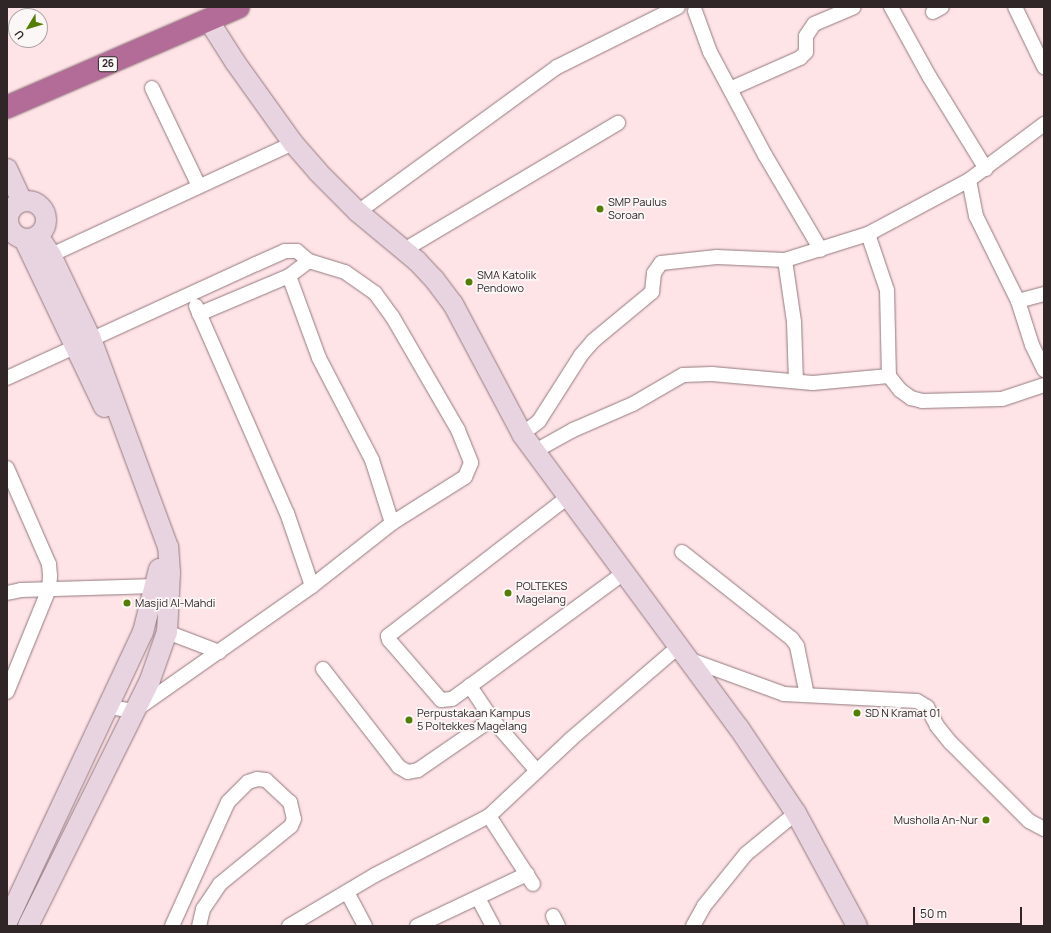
<!DOCTYPE html>
<style>
body{margin:0}
#map{position:relative;width:1051px;height:933px;overflow:hidden;background:#fee3e7;font-family:Manrope,sans-serif}
div>[style]{position:absolute}
.roads{filter:drop-shadow(0 0 1px #92797d) drop-shadow(0 0 1px #92797d)}
.street>*{height:14px;margin:-7px;padding:0 7px;transform-origin:7px;border-radius:7px;background:#fff}
.secondary>*{height:20px;margin:-10px;padding:0 10px;transform-origin:10px;border-radius:10px;background:#e8d3e0}
.secondary>.ring{margin:-10px;padding:0;box-sizing:content-box;background:none;border:20px solid #e8d3e0;border-radius:50%}
.highway>*{height:22px;margin:-11px;padding:0 11px;transform-origin:11px;border-radius:11px;background:#b26c97}
.dots>*{width:11px;height:11px;translate:-50% -50%;box-sizing:border-box;border:2px solid #fcf7f7;border-radius:50%}
span{translate:-50% -50%;white-space:nowrap;text-align:center;line-height:1.15;-webkit-text-stroke:3.5px #fcf7f7;paint-order:stroke}
.shield-label span{padding:1px 3px;background:#fcf7f7;border:1px solid;border-radius:3px;-webkit-text-stroke-width:0}
.shield-label{font-size:10px;color:#302627;font-weight:700}
.poi-label{font-size:11px;color:#302627}
.left{translate:0 -50%;text-align:left}
.right{translate:-100% -50%;text-align:right}
.frame{position:absolute;inset:0;border:8px solid #302627;pointer-events:none}
.north{position:absolute;left:8px;top:8px;width:40px;height:40px;box-sizing:border-box;background:#fcf7f7;border:1px solid #aaa3a4;border-radius:50%;rotate:232deg;font-size:11px;font-weight:700;line-height:16px;text-align:center;color:#302627}
.north::after{content:'';display:block;margin:auto;width:14px;height:18px;background:#547e00;clip-path:polygon(50% 0,100% 100%,50% 72%,0 100%)}
.scale{position:absolute;left:913px;top:907px;width:109px;height:18px;box-sizing:border-box;border:2px solid #302627;border-top:0;padding-left:5px;font-size:12px;line-height:14px;white-space:nowrap;color:#302627;-webkit-text-stroke:3px #fcf7f7;paint-order:stroke}
</style>
<div id="map">
<div class="roads">
<div class="street">
<div style="left:891px;top:7px;width:79px;rotate:61.2deg"></div>
<div style="left:929px;top:76px;width:109px;rotate:58.5deg"></div>
<div style="left:1015px;top:7px;width:67px;rotate:64.2deg"></div>
<div style="left:695px;top:11px;width:44px;rotate:69.9deg"></div>
<div style="left:710px;top:52px;width:117px;rotate:61.9deg"></div>
<div style="left:765px;top:155px;width:110px;rotate:59.5deg"></div>
<div style="left:933px;top:12px;width:10px;rotate:-29deg"></div>
<div style="left:152px;top:88px;width:109px;rotate:64.4deg"></div>
<div style="left:730px;top:89px;width:77px;rotate:-23.9deg"></div>
<div style="left:800px;top:58px;width:8px;rotate:-45deg"></div>
<div style="left:806px;top:52px;width:16px;rotate:-90deg"></div>
<div style="left:806px;top:36px;width:14px;rotate:-56deg"></div>
<div style="left:814px;top:24px;width:43px;rotate:-23deg"></div>
<div style="left:969px;top:180px;width:37px;rotate:79deg"></div>
<div style="left:976px;top:216px;width:95px;rotate:63.7deg"></div>
<div style="left:1018px;top:301px;width:46px;rotate:72.3deg"></div>
<div style="left:1032px;top:345px;width:28px;rotate:64deg"></div>
<div style="left:358px;top:212px;width:246px;rotate:-36.1deg"></div>
<div style="left:557px;top:67px;width:135px;rotate:-26.4deg"></div>
<div style="left:868px;top:234px;width:59px;rotate:71.3deg"></div>
<div style="left:887px;top:290px;width:86px;rotate:88.7deg"></div>
<div style="left:404px;top:250px;width:249px;rotate:-30.7deg"></div>
<div style="left:51px;top:255px;width:267px;rotate:-24.8deg"></div>
<div style="left:785px;top:260px;width:63px;rotate:81.7deg"></div>
<div style="left:794px;top:322px;width:59px;rotate:88.1deg"></div>
<div style="left:289px;top:276px;width:25px;rotate:-37deg"></div>
<div style="left:1018px;top:301px;width:27px;rotate:-15deg"></div>
<div style="left:196px;top:306px;width:226px;rotate:66.3deg"></div>
<div style="left:287px;top:513px;width:77px;rotate:71.1deg"></div>
<div style="left:199px;top:314px;width:98px;rotate:-22.9deg"></div>
<div style="left:289px;top:276px;width:87px;rotate:69.9deg"></div>
<div style="left:319px;top:358px;width:115px;rotate:62.5deg"></div>
<div style="left:372px;top:460px;width:66px;rotate:72.4deg"></div>
<div style="left:7px;top:378px;width:274px;rotate:-24.6deg"></div>
<div style="left:256px;top:264px;width:32px;rotate:-24deg"></div>
<div style="left:285px;top:251px;width:12px"></div>
<div style="left:297px;top:251px;width:16px;rotate:40deg"></div>
<div style="left:309px;top:261px;width:38px;rotate:17deg"></div>
<div style="left:345px;top:272px;width:37px;rotate:35deg"></div>
<div style="left:375px;top:293px;width:29px;rotate:54deg"></div>
<div style="left:392px;top:316px;width:132px;rotate:59.9deg"></div>
<div style="left:458px;top:430px;width:35px;rotate:68deg"></div>
<div style="left:471px;top:463px;width:15px;rotate:113deg"></div>
<div style="left:465px;top:477px;width:86px;rotate:147.8deg"></div>
<div style="left:392px;top:523px;width:102px;rotate:141.8deg"></div>
<div style="left:312px;top:586px;width:218px;rotate:144.9deg"></div>
<div style="left:134px;top:711px;width:26px;rotate:-171deg"></div>
<div style="left:522px;top:434px;width:21px;rotate:-37deg"></div>
<div style="left:539px;top:421px;width:78px;rotate:-57.5deg"></div>
<div style="left:581px;top:355px;width:18px;rotate:-49deg"></div>
<div style="left:593px;top:341px;width:77px;rotate:-39.7deg"></div>
<div style="left:652px;top:292px;width:19px;rotate:-84deg"></div>
<div style="left:654px;top:273px;width:12px;rotate:-55deg"></div>
<div style="left:661px;top:263px;width:56px;rotate:-6.1deg"></div>
<div style="left:717px;top:257px;width:68px;rotate:2.5deg"></div>
<div style="left:785px;top:260px;width:87px;rotate:-17.4deg"></div>
<div style="left:868px;top:234px;width:115px;rotate:-28.1deg"></div>
<div style="left:969px;top:180px;width:94px;rotate:-36.7deg"></div>
<div style="left:537px;top:450px;width:41px;rotate:-29.1deg"></div>
<div style="left:573px;top:430px;width:65px;rotate:-23.4deg"></div>
<div style="left:633px;top:404px;width:58px;rotate:-30.1deg"></div>
<div style="left:683px;top:375px;width:29px;rotate:-2deg"></div>
<div style="left:712px;top:374px;width:101px;rotate:5.1deg"></div>
<div style="left:813px;top:383px;width:76px;rotate:-5.3deg"></div>
<div style="left:889px;top:376px;width:18px;rotate:52deg"></div>
<div style="left:900px;top:390px;width:14px;rotate:36deg"></div>
<div style="left:911px;top:398px;width:11px;rotate:15deg"></div>
<div style="left:922px;top:401px;width:80px;rotate:-1.4deg"></div>
<div style="left:1002px;top:399px;width:44px;rotate:-18.4deg"></div>
<div style="left:7px;top:468px;width:105px;rotate:66.4deg"></div>
<div style="left:49px;top:564px;width:12px;rotate:85deg"></div>
<div style="left:50px;top:576px;width:13px;rotate:94deg"></div>
<div style="left:49px;top:589px;width:111px;rotate:112.2deg"></div>
<div style="left:682px;top:552px;width:140px;rotate:38.3deg"></div>
<div style="left:792px;top:639px;width:9px;rotate:54deg"></div>
<div style="left:797px;top:646px;width:50px;rotate:78.5deg"></div>
<div style="left:7px;top:593px;width:14px;rotate:-12deg"></div>
<div style="left:21px;top:590px;width:136px;rotate:-1.7deg"></div>
<div style="left:167px;top:632px;width:56px;rotate:21deg"></div>
<div style="left:688px;top:659px;width:102px;rotate:20deg"></div>
<div style="left:784px;top:694px;width:133px;rotate:3deg"></div>
<div style="left:917px;top:701px;width:12px;rotate:31deg"></div>
<div style="left:927px;top:707px;width:21px;rotate:62deg"></div>
<div style="left:937px;top:726px;width:22px;rotate:51deg"></div>
<div style="left:951px;top:743px;width:110px;rotate:45deg"></div>
<div style="left:1029px;top:821px;width:17px;rotate:28deg"></div>
<div style="left:323px;top:669px;width:124px;rotate:52.2deg"></div>
<div style="left:399px;top:767px;width:10px;rotate:29deg"></div>
<div style="left:408px;top:772px;width:10px;rotate:-11deg"></div>
<div style="left:418px;top:770px;width:90px;rotate:-34.6deg"></div>
<div style="left:470px;top:686px;width:22px;rotate:144deg"></div>
<div style="left:452px;top:699px;width:11px;rotate:175deg"></div>
<div style="left:441px;top:700px;width:79px;rotate:-130.9deg"></div>
<div style="left:389px;top:640px;width:4px;rotate:-104deg"></div>
<div style="left:388px;top:636px;width:227px;rotate:-37.7deg"></div>
<div style="left:537px;top:771px;width:69px;rotate:-130.9deg"></div>
<div style="left:492px;top:719px;width:40px;rotate:-124deg"></div>
<div style="left:470px;top:686px;width:191px;rotate:-36.3deg"></div>
<div style="left:489px;top:816px;width:81px;rotate:57.1deg"></div>
<div style="left:347px;top:892px;width:38px;rotate:62deg"></div>
<div style="left:478px;top:898px;width:32px;rotate:62deg"></div>
<div style="left:553px;top:916px;width:11px;rotate:63deg"></div>
<div style="left:172px;top:926px;width:136px;rotate:-65.7deg"></div>
<div style="left:228px;top:802px;width:28px;rotate:-45deg"></div>
<div style="left:248px;top:782px;width:9px;rotate:-18deg"></div>
<div style="left:257px;top:779px;width:9px;rotate:6deg"></div>
<div style="left:266px;top:780px;width:33px;rotate:43deg"></div>
<div style="left:290px;top:802px;width:17px;rotate:77deg"></div>
<div style="left:294px;top:819px;width:8px;rotate:113deg"></div>
<div style="left:291px;top:826px;width:92px;rotate:140.8deg"></div>
<div style="left:220px;top:884px;width:30px;rotate:124deg"></div>
<div style="left:203px;top:909px;width:17px;rotate:103deg"></div>
<div style="left:289px;top:926px;width:100px;rotate:-30.7deg"></div>
<div style="left:375px;top:875px;width:128px;rotate:-27.4deg"></div>
<div style="left:489px;top:816px;width:112px;rotate:-43.2deg"></div>
<div style="left:571px;top:739px;width:143px;rotate:-40.7deg"></div>
<div style="left:417px;top:926px;width:122px;rotate:-25.3deg"></div>
<div style="left:693px;top:926px;width:23px;rotate:-61deg"></div>
<div style="left:704px;top:906px;width:67px;rotate:-51.1deg"></div>
<div style="left:746px;top:854px;width:65px;rotate:-39.4deg"></div>
</div>
<div class="secondary">
<div style="left:209px;top:21px;width:49px;rotate:57.6deg"></div>
<div style="left:235px;top:62px;width:100px;rotate:54.4deg"></div>
<div style="left:293px;top:143px;width:38px;rotate:49deg"></div>
<div style="left:318px;top:172px;width:57px;rotate:45deg"></div>
<div style="left:358px;top:212px;width:77px;rotate:39.7deg"></div>
<div style="left:417px;top:261px;width:25px;rotate:47deg"></div>
<div style="left:434px;top:279px;width:31px;rotate:53deg"></div>
<div style="left:453px;top:304px;width:147px;rotate:62deg"></div>
<div style="left:522px;top:434px;width:365px;rotate:53.6deg"></div>
<div style="left:739px;top:728px;width:102px;rotate:56.2deg"></div>
<div style="left:796px;top:813px;width:128px;rotate:61.6deg"></div>
<div style="left:7px;top:169px;width:35px;rotate:65deg"></div>
<div class="ring" style="left:8px;top:201px;width:18px;height:18px"></div>
<div style="left:24px;top:239px;width:186px;rotate:64.5deg"></div>
<div style="left:7px;top:922px;width:320px;rotate:-64.9deg"></div>
<div style="left:143px;top:632px;width:65px;rotate:-75.7deg"></div>
<div style="left:28px;top:926px;width:275px;rotate:-63.6deg"></div>
<div style="left:150px;top:680px;width:51px;rotate:-70.5deg"></div>
<div style="left:167px;top:632px;width:59px;rotate:-87.1deg"></div>
<div style="left:170px;top:573px;width:26px;rotate:-94deg"></div>
<div style="left:168px;top:547px;width:222px;rotate:-110.3deg"></div>
<div style="left:91px;top:339px;width:93px;rotate:-115.5deg"></div>
<div style="left:51px;top:255px;width:23px;rotate:-124deg"></div>
</div>
<div class="highway">
<div style="left:7px;top:107px;width:252px;rotate:-23.4deg"></div>
</div>
</div>
<div class="dots">
<div style="left:600px;top:209px;background:#547e00"></div>
<div style="left:469px;top:282px;background:#547e00"></div>
<div style="left:508px;top:593px;background:#547e00"></div>
<div style="left:127px;top:603px;background:#547e00"></div>
<div style="left:857px;top:713px;background:#547e00"></div>
<div style="left:409px;top:720px;background:#547e00"></div>
<div style="left:986px;top:820px;background:#547e00"></div>
</div>
<div class="shield-label">
<span style="left:108px;top:64px">26</span>
</div>
<div class="poi-label">
<span class="left" style="left:608px;top:209px">SMP Paulus<br>Soroan</span>
<span class="left" style="left:477px;top:282px">SMA Katolik<br>Pendowo</span>
<span class="left" style="left:516px;top:593px">POLTEKES<br>Magelang</span>
<span class="left" style="left:135px;top:603px">Masjid Al-Mahdi</span>
<span class="left" style="left:865px;top:713px">SD N Kramat 01</span>
<span class="left" style="left:417px;top:720px">Perpustakaan Kampus<br>5 Poltekkes Magelang</span>
<span class="right" style="left:978px;top:820px">Musholla An-Nur</span>
</div>
<div class="frame"></div>
<div class="north">U</div>
<div class="scale">50 m</div>
</div>
